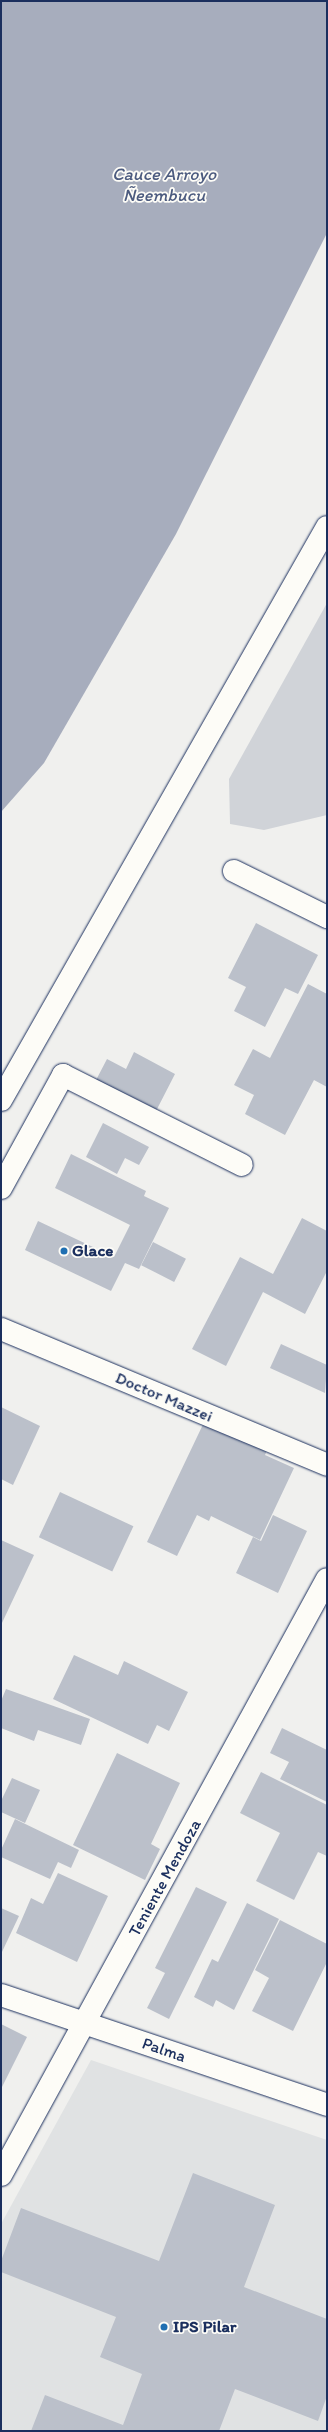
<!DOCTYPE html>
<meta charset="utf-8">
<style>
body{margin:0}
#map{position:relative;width:328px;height:2432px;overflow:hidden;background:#f0f0ee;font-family:Itim,sans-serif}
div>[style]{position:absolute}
.built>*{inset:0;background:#e0e2e3}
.green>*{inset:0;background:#d0d3d8}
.water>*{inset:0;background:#a7adbd}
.building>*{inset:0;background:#bbc0ca;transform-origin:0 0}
.roads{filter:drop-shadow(0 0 1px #1b2f5e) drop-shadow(0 0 1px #1b2f5e)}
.minor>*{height:22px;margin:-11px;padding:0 11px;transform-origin:11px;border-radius:11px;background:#fdfcf7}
.dots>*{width:11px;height:11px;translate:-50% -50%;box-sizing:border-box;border:2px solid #fdfcf7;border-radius:50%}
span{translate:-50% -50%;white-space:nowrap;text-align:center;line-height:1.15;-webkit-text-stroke:3.5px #fdfcf7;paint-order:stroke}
.poi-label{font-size:17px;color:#1b2f5e;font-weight:700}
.left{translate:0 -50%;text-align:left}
.street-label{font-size:17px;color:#1b2f5e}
.water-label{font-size:18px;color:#4c5b7f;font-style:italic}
.frame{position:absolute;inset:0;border:2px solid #1b2f5e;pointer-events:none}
</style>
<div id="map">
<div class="built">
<div style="clip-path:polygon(91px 2060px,327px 2140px,327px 2431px,1px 2431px,1px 2224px)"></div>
</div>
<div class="green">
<div style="clip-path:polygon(327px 603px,327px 815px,264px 830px,230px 824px,229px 779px)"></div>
</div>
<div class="water">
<div style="clip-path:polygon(1px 1px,327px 1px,327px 233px,176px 534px,44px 763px,1px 812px)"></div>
</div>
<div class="building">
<div style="clip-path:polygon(256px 923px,318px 955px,298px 994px,285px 988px,265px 1027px,234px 1011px,246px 987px,228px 978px)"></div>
<div style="clip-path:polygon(308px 984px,327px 994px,327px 1087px,314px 1080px,285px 1135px,245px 1114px,254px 1095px,234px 1085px,253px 1049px,270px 1058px)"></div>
<div style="clip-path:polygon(134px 1052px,175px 1074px,155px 1113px,95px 1082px,107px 1059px,126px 1069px)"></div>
<div style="clip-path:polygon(103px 1123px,149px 1147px,139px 1165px,125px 1158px,117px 1174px,86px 1157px)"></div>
<div style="clip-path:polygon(71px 1154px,146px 1191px,144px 1196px,169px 1208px,139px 1269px,125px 1263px,111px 1291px,25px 1250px,38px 1221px,114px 1257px,130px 1225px,55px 1188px)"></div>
<div style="clip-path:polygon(302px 1218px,327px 1231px,327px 1271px,305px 1314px,263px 1292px,226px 1366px,192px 1349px,240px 1257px,273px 1274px)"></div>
<div style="left:153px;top:1242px;width:37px;height:26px;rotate:27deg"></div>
<div style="clip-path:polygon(281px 1344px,327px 1365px,325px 1393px,270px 1368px)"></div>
<div style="clip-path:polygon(1px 1407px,40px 1426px,13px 1485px,1px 1479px)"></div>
<div style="clip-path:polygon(207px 1416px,269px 1445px,265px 1455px,294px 1468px,260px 1540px,211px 1516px,209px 1521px,197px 1515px,177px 1556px,147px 1542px)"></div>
<div style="left:60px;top:1492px;width:81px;height:50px;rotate:25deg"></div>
<div style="clip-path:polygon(273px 1515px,307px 1531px,278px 1593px,236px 1573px,253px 1537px,261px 1541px)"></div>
<div style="clip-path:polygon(1px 1540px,34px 1555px,1px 1625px)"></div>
<div style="clip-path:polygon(74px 1655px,118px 1675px,124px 1661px,188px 1692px,169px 1731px,157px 1725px,148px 1744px,53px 1699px)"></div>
<div style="clip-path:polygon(6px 1689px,90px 1719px,81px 1745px,38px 1730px,34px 1741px,1px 1728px,1px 1701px)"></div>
<div style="clip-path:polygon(282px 1728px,327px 1750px,327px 1802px,280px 1779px,289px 1762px,270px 1753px)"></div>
<div style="clip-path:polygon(117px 1753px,180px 1783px,151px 1844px,160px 1849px,145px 1880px,73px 1845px)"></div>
<div style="clip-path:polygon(261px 1772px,327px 1805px,327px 1856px,318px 1852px,294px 1900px,256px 1881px,280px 1833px,240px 1813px)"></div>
<div style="clip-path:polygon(12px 1778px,40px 1790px,25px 1823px,1px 1812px,1px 1801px)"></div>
<div style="clip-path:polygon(15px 1819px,79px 1850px,71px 1868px,58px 1862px,50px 1879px,1px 1857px,1px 1850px)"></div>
<div style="clip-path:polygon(58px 1873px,108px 1896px,77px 1962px,16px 1933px,31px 1898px,43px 1904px)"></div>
<div style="clip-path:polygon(196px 1887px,227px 1902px,169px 2019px,147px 2008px,165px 1973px,155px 1968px)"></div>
<div style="clip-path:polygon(247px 1903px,279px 1919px,234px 2010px,216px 2000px,213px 2007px,194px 1997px,212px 1959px,218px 1962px)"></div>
<div style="clip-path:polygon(1px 1908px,19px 1916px,1px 1954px)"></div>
<div style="clip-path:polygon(280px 1920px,327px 1944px,327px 1962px,293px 2031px,252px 2011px,269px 1978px,255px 1970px)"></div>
<div style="clip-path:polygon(1px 2024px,27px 2037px,1px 2089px)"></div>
<div style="clip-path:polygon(193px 2173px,275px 2205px,244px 2287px,327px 2319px,327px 2396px,318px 2421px,235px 2389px,219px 2431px,31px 2431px,45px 2395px,123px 2425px,142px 2374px,100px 2357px,116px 2317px,1px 2272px,1px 2261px,21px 2208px,159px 2261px)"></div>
</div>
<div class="roads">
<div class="minor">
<div style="left:234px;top:871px;width:104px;rotate:26.3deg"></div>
<div style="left:1px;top:1100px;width:659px;rotate:-60.36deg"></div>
<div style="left:1px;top:1188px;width:129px;rotate:-61.2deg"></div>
<div style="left:63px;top:1075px;width:200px;rotate:26.7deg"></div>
<div style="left:1px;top:1329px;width:353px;rotate:22.6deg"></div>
<div style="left:1px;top:1995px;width:344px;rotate:18.6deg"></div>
<div style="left:1px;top:2175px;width:679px;rotate:-61.32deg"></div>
</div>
</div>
<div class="dots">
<div style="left:64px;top:1251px;background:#1f6fb2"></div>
<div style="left:164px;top:2327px;background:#1f6fb2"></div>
</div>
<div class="poi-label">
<span class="left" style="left:72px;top:1251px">Glace</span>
<span class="left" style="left:173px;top:2327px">IPS Pilar</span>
</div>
<div class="street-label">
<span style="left:164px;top:1397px;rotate:23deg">Doctor Mazzei</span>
<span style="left:165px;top:1878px;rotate:-61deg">Teniente Mendoza</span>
<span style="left:164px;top:2050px;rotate:19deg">Palma</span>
</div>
<div class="water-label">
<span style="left:164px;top:185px">Cauce Arroyo<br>Ñeembucu</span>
</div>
<div class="frame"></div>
</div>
